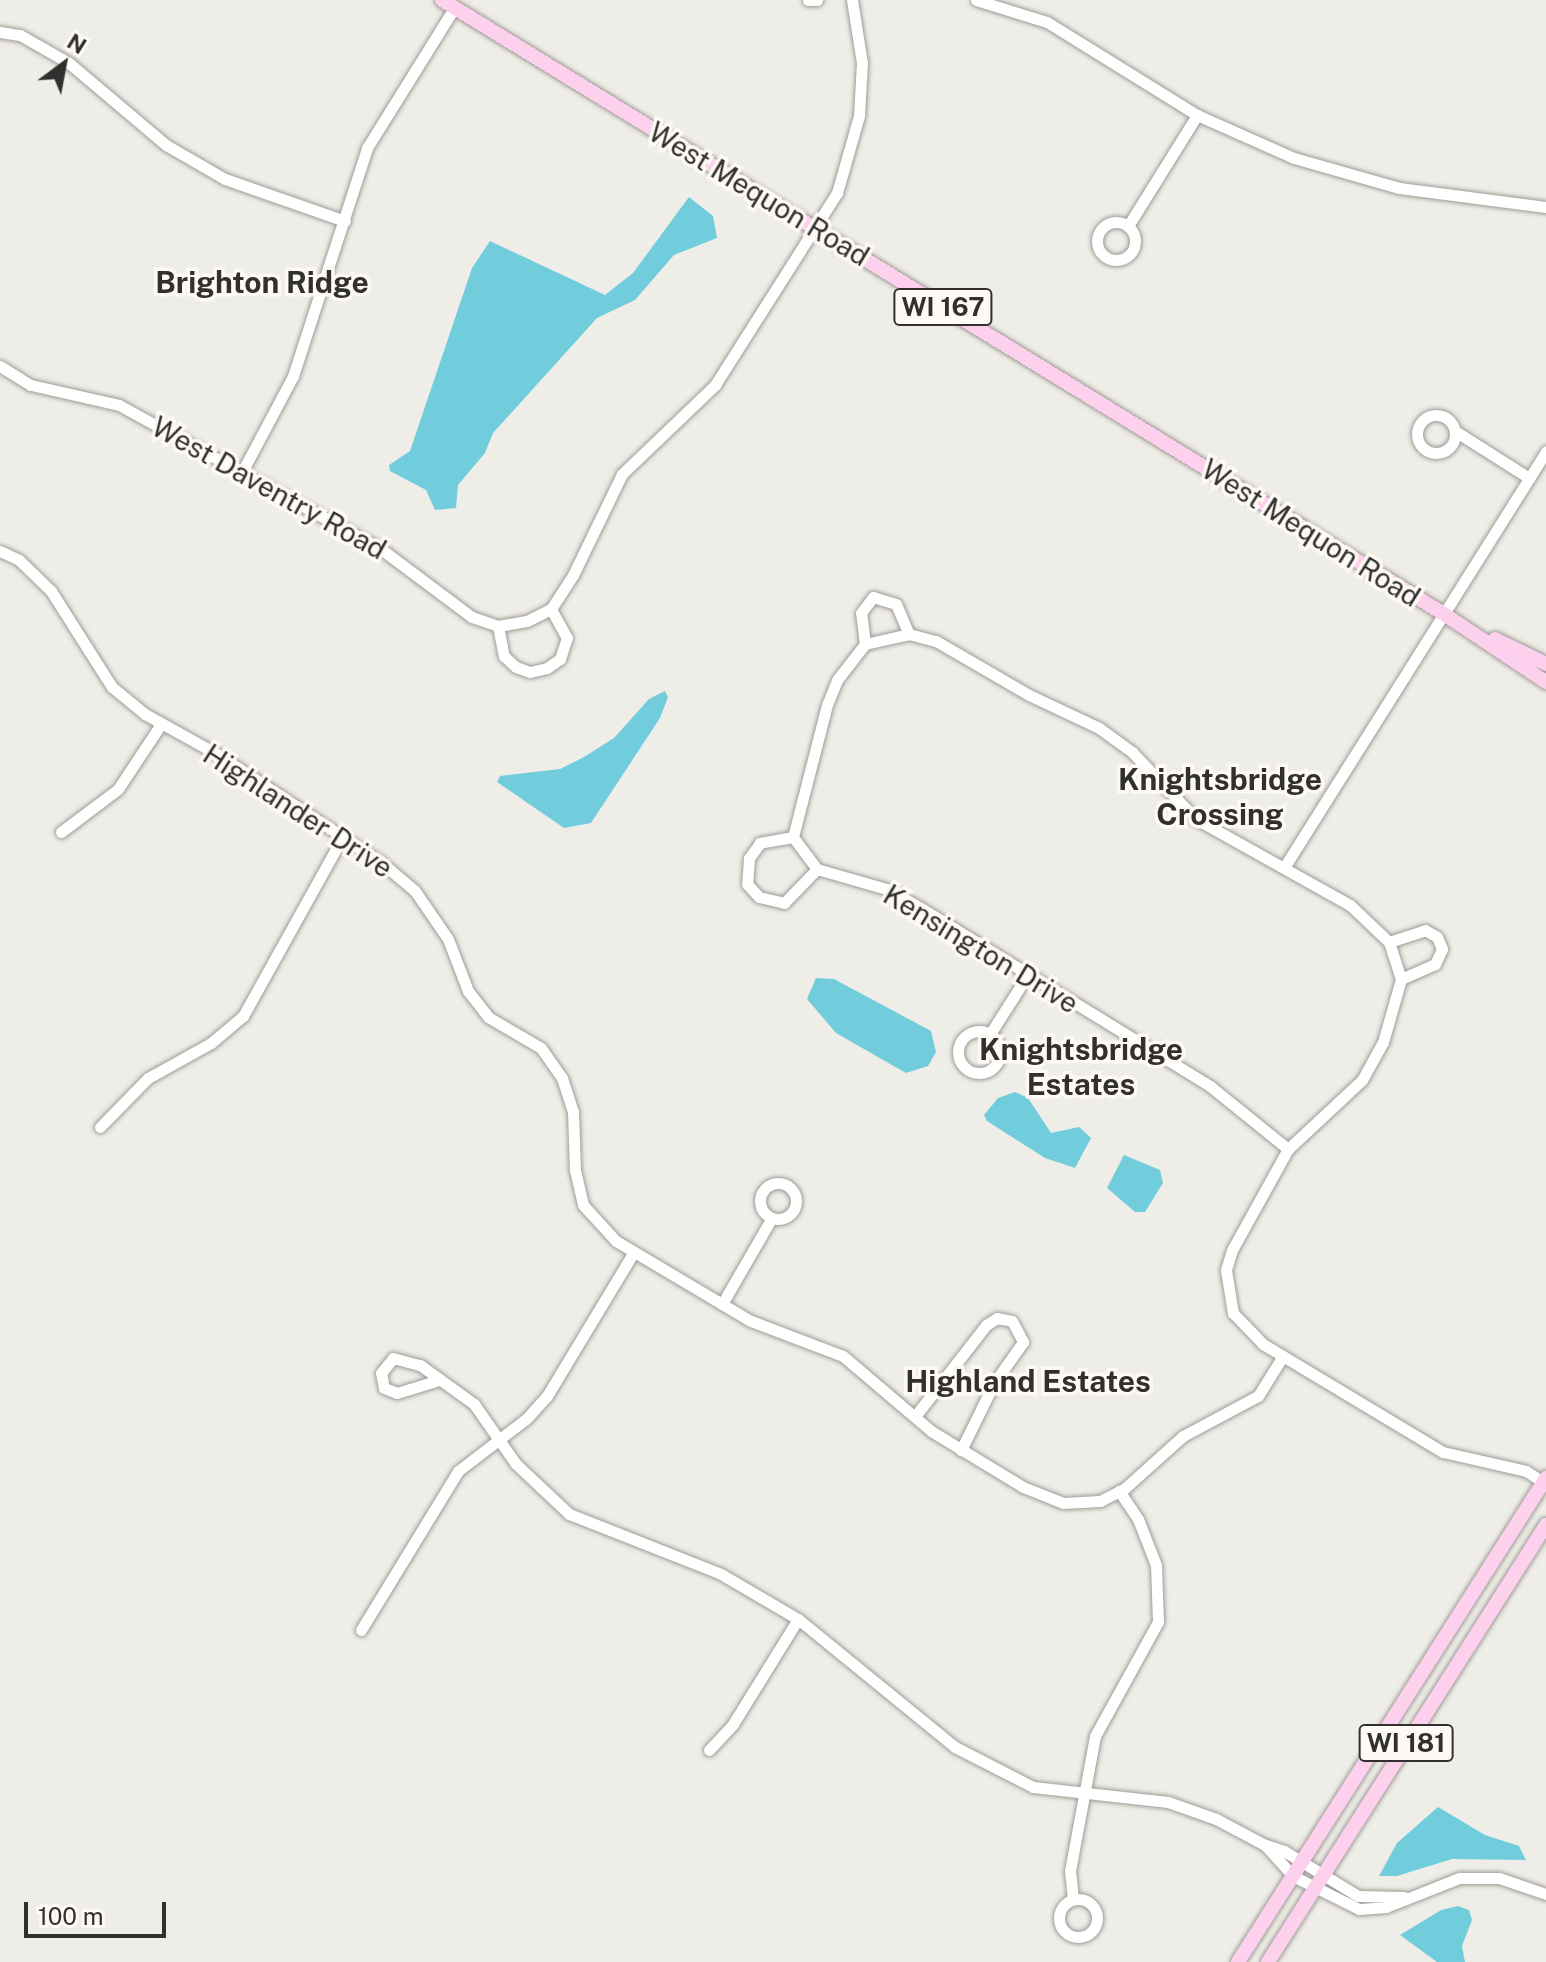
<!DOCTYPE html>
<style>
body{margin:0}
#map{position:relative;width:1546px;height:1962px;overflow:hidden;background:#efede7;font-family:"Public Sans",sans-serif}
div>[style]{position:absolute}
.water>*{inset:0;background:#71cddb}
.roads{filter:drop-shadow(0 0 2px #9f9c97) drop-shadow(0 0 2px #9f9c97)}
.minor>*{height:11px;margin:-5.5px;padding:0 5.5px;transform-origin:5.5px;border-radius:5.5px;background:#fff}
.minor>.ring{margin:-5.5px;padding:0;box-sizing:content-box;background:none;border:11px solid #fff;border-radius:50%}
.major>*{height:14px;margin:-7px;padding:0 7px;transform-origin:7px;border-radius:7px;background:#fdd1ee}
span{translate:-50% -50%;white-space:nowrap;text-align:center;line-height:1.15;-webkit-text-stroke:7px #fdfaf5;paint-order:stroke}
.shield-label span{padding:2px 6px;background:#fdfaf5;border:2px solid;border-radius:6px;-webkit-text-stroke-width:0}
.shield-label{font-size:26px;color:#31302e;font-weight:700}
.street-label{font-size:28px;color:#31302e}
.neighbourhood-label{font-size:30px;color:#31302e;font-weight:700}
.north{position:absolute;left:24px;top:24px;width:80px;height:80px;-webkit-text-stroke:6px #fdfaf5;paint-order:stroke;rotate:32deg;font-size:22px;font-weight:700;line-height:32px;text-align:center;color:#31302e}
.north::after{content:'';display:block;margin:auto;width:28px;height:36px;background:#31302e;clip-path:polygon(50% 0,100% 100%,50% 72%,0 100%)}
.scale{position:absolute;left:24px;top:1902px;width:142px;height:36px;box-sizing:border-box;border:4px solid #31302e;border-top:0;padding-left:10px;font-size:24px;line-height:28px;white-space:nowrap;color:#31302e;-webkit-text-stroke:6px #fdfaf5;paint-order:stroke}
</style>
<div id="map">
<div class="water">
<div style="clip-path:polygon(689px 197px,713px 216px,717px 238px,674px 255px,635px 300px,597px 318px,493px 433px,485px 453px,458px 485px,456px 508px,435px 510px,426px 490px,390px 471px,389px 465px,410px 451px,472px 268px,490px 241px,605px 295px,633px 273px)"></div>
<div style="clip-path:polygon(665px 691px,668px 697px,660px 718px,591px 823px,564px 828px,497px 782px,500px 776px,560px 769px,584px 757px,614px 738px,649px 699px)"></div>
<div style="clip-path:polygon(816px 978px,834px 979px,931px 1031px,936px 1052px,928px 1066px,906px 1073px,836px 1033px,807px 999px)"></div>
<div style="clip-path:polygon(1015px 1092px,1028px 1098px,1051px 1133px,1079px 1127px,1091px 1138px,1075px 1168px,1045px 1158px,987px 1121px,984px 1115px,998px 1098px)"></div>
<div style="clip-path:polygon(1124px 1155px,1160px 1170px,1163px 1183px,1145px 1212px,1135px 1212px,1107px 1188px)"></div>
<div style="clip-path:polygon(1438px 1807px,1485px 1835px,1519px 1846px,1526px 1860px,1452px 1859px,1397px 1876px,1379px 1876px,1397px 1843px)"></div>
<div style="clip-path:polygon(1458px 1906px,1469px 1910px,1472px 1920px,1462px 1946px,1465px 1962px,1437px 1962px,1400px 1935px,1441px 1910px)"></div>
</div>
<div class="roads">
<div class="minor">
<div style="left:808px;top:0;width:9px"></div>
<div style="left:976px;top:0;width:74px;rotate:17.2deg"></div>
<div style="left:1047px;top:22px;width:176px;rotate:31.8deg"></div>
<div style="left:1197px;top:115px;width:106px;rotate:23.9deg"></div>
<div style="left:1294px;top:158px;width:109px;rotate:15.9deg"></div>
<div style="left:1399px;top:188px;width:148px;rotate:7.4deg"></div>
<div style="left:0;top:32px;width:20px;rotate:9deg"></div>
<div style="left:20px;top:35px;width:56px;rotate:29.7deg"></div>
<div style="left:69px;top:63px;width:127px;rotate:40.2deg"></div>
<div style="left:166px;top:145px;width:68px;rotate:30deg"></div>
<div style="left:225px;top:179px;width:127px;rotate:19.3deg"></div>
<div class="ring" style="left:1097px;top:222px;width:27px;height:27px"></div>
<div style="left:1128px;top:226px;width:131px;rotate:-58.1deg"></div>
<div style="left:0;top:366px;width:36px;rotate:32deg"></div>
<div style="left:31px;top:385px;width:90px;rotate:12.8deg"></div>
<div style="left:119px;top:405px;width:299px;rotate:28.8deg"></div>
<div style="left:381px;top:549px;width:114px;rotate:36.8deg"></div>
<div style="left:472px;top:617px;width:28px;rotate:19deg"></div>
<div style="left:498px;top:626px;width:29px;rotate:-10deg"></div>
<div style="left:527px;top:621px;width:27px;rotate:-27deg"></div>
<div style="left:551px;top:609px;width:40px;rotate:-57.1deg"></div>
<div style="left:573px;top:575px;width:112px;rotate:-64.1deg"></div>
<div style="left:622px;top:474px;width:129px;rotate:-43.7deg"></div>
<div style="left:715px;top:385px;width:227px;rotate:-57.6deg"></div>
<div style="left:837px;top:193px;width:80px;rotate:-74.1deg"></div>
<div style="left:859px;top:116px;width:53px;rotate:-86.8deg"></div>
<div style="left:862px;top:63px;width:64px;rotate:-99deg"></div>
<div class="ring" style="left:1417px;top:415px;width:27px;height:27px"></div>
<div style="left:1455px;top:431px;width:88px;rotate:32.4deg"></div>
<div style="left:242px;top:472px;width:109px;rotate:-62deg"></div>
<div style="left:293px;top:376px;width:240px;rotate:-72deg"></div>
<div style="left:367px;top:148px;width:165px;rotate:-58.1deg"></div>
<div style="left:0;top:551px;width:21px;rotate:25deg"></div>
<div style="left:19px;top:560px;width:45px;rotate:44.1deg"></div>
<div style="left:51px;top:591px;width:114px;rotate:57.6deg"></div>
<div style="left:112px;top:687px;width:43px;rotate:39.3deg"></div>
<div style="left:145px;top:714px;width:82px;rotate:29.1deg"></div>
<div style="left:217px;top:754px;width:198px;rotate:33.4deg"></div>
<div style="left:382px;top:863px;width:43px;rotate:40.3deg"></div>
<div style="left:415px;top:891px;width:58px;rotate:55.5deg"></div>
<div style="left:448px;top:939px;width:56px;rotate:69deg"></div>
<div style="left:468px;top:991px;width:33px;rotate:52deg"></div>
<div style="left:488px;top:1017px;width:61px;rotate:30.3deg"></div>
<div style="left:541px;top:1048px;width:37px;rotate:55deg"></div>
<div style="left:562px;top:1078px;width:35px;rotate:72deg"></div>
<div style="left:573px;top:1111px;width:59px;rotate:88.1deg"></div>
<div style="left:575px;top:1170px;width:36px;rotate:77deg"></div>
<div style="left:583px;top:1205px;width:49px;rotate:47.5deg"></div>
<div style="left:616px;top:1241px;width:157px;rotate:30.7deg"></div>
<div style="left:751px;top:1321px;width:98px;rotate:20.8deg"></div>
<div style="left:843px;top:1356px;width:116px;rotate:40.4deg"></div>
<div style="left:931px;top:1431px;width:108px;rotate:31.3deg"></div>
<div style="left:1023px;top:1487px;width:43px;rotate:21.8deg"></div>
<div style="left:1063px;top:1503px;width:37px;rotate:-3deg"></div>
<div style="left:1100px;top:1501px;width:28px;rotate:-27deg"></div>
<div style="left:1125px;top:1488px;width:78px;rotate:-41.9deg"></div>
<div style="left:1183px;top:1436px;width:85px;rotate:-28.1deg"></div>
<div style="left:1258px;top:1396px;width:47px;rotate:-58deg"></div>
<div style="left:498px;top:626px;width:31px;rotate:79deg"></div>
<div style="left:504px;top:656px;width:16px;rotate:43deg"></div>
<div style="left:516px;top:667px;width:15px;rotate:20deg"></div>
<div style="left:530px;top:672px;width:17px;rotate:-13deg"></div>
<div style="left:547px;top:668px;width:16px;rotate:-35deg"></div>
<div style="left:560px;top:659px;width:22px;rotate:-72deg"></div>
<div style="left:567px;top:638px;width:33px;rotate:-119deg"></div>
<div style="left:865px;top:644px;width:31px;rotate:-97deg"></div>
<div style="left:861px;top:613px;width:20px;rotate:-53deg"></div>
<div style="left:873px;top:597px;width:24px;rotate:17deg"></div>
<div style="left:896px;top:604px;width:33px;rotate:67deg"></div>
<div style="left:61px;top:832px;width:71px;rotate:-37deg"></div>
<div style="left:118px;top:789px;width:78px;rotate:-56.5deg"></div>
<div style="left:793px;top:837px;width:34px;rotate:170deg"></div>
<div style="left:760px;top:843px;width:19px;rotate:126deg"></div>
<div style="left:749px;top:858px;width:26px;rotate:94deg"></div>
<div style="left:747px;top:884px;width:18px;rotate:47deg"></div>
<div style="left:759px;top:897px;width:26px;rotate:13deg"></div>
<div style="left:784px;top:903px;width:47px;rotate:-45.9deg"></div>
<div style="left:1285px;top:866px;width:490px;rotate:-57.8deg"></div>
<div style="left:1389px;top:942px;width:38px;rotate:-18deg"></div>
<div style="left:1425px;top:930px;width:14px;rotate:30deg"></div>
<div style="left:1437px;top:937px;width:13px;rotate:67deg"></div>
<div style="left:1442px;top:949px;width:17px;rotate:115deg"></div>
<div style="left:1435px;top:964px;width:37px;rotate:156deg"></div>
<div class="ring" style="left:958px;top:1031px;width:31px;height:31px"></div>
<div style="left:990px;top:1034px;width:69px;rotate:-57.5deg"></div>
<div style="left:100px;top:1127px;width:69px;rotate:-45.6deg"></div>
<div style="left:148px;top:1078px;width:72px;rotate:-29.1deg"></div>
<div style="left:211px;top:1043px;width:42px;rotate:-40.2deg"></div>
<div style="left:243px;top:1016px;width:204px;rotate:-60.9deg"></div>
<div style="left:1288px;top:1149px;width:100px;rotate:-141.1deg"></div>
<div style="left:1210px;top:1086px;width:336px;rotate:-148.4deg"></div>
<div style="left:924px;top:910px;width:39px;rotate:-150deg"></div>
<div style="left:890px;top:890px;width:76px;rotate:-164deg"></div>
<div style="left:817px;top:869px;width:40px;rotate:-127deg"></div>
<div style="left:793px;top:837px;width:136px;rotate:-75.6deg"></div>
<div style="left:827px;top:705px;width:27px;rotate:-68deg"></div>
<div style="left:837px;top:680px;width:46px;rotate:-52.1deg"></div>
<div style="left:865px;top:644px;width:45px;rotate:-12.8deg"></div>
<div style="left:909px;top:634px;width:28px;rotate:15deg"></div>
<div style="left:936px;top:641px;width:108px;rotate:30.1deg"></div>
<div style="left:1029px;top:695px;width:77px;rotate:25.2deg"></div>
<div style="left:1099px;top:728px;width:41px;rotate:36deg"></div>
<div style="left:1132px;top:752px;width:93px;rotate:46.3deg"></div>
<div style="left:1196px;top:819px;width:176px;rotate:29.2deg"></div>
<div style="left:1350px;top:905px;width:54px;rotate:43.5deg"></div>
<div style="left:1389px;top:942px;width:39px;rotate:72deg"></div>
<div style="left:1401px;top:979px;width:66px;rotate:105.9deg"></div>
<div style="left:1383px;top:1042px;width:43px;rotate:118.9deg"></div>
<div style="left:1362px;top:1080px;width:101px;rotate:137deg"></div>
<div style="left:1288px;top:1149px;width:115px;rotate:119deg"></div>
<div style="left:1232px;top:1250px;width:21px;rotate:107deg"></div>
<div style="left:1226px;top:1270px;width:44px;rotate:80.8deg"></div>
<div style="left:1233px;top:1313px;width:43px;rotate:45.9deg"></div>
<div style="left:1263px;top:1344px;width:210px;rotate:31deg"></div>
<div style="left:1443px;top:1452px;width:85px;rotate:12.9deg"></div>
<div style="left:1526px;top:1471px;width:24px;rotate:33deg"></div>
<div class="ring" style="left:760px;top:1183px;width:25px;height:25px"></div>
<div style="left:722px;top:1304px;width:98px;rotate:-60deg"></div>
<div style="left:439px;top:1380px;width:44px;rotate:162.8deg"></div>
<div style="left:397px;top:1393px;width:14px;rotate:-159deg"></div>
<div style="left:384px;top:1388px;width:15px;rotate:-101deg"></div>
<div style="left:381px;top:1373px;width:19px;rotate:-51deg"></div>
<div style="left:393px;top:1358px;width:28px;rotate:15deg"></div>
<div style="left:420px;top:1365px;width:67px;rotate:35.8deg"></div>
<div style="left:474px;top:1404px;width:73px;rotate:55deg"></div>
<div style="left:516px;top:1464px;width:73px;rotate:43.3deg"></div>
<div style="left:569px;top:1514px;width:163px;rotate:21.5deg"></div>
<div style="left:721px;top:1574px;width:89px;rotate:30.3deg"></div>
<div style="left:798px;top:1619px;width:203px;rotate:39.2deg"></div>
<div style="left:955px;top:1747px;width:88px;rotate:27.1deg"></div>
<div style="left:1033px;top:1787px;width:136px;rotate:6.3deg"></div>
<div style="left:1168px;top:1802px;width:51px;rotate:19.5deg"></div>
<div style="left:1216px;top:1819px;width:55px;rotate:28deg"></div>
<div style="left:916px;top:1415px;width:114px;rotate:-52.1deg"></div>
<div style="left:986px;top:1325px;width:13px;rotate:-32deg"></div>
<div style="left:997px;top:1318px;width:15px;rotate:11deg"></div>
<div style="left:1012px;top:1321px;width:24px;rotate:62deg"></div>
<div style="left:1023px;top:1342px;width:50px;rotate:125.3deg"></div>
<div style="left:994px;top:1383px;width:75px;rotate:116.2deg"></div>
<div style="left:361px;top:1630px;width:186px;rotate:-58.6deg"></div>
<div style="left:458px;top:1471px;width:87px;rotate:-37.5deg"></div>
<div style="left:527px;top:1418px;width:30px;rotate:-48deg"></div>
<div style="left:547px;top:1396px;width:168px;rotate:-58.9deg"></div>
<div style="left:709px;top:1750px;width:35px;rotate:-47deg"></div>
<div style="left:733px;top:1724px;width:123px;rotate:-58.2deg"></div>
<div style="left:1404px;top:1897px;width:46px;rotate:-178.8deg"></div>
<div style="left:1358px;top:1896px;width:87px;rotate:-148.7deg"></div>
<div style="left:1284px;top:1851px;width:20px;rotate:-162deg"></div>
<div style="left:1265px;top:1845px;width:42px;rotate:47.9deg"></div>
<div style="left:1293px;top:1876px;width:74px;rotate:26.6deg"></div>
<div style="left:1359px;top:1909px;width:27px;rotate:-4deg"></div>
<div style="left:1386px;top:1907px;width:79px;rotate:-21.7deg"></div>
<div style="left:1459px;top:1878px;width:40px"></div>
<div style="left:1499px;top:1878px;width:50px;rotate:18.8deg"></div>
<div class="ring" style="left:1059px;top:1899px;width:27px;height:27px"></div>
<div style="left:1073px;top:1899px;width:28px;rotate:-96deg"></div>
<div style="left:1070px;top:1871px;width:137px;rotate:-79.5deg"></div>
<div style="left:1095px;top:1736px;width:130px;rotate:-61.1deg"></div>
<div style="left:1158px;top:1622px;width:57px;rotate:-92deg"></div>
<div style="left:1156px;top:1565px;width:49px;rotate:-111.4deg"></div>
<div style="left:1138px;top:1519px;width:34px;rotate:-124deg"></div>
</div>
<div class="major">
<div style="left:442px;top:0;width:1175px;rotate:31.5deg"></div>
<div style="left:1444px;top:614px;width:123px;rotate:33.7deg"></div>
<div style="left:1495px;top:639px;width:57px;rotate:26.1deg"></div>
<div style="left:1238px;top:1962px;width:574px;rotate:-57.53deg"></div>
<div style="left:1268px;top:1962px;width:518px;rotate:-57.54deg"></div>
</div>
</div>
<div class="shield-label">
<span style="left:943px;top:307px">WI 167</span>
<span style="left:1406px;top:1743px">WI 181</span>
</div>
<div class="street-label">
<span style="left:759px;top:194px;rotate:31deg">West Mequon Road</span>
<span style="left:269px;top:488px;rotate:29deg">West Daventry Road</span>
<span style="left:1311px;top:533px;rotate:32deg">West Mequon Road</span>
<span style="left:298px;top:811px;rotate:33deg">Highlander Drive</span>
<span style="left:981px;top:949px;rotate:31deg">Kensington Drive</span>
</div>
<div class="neighbourhood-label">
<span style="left:262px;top:282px">Brighton Ridge</span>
<span style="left:1220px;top:796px">Knightsbridge<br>Crossing</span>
<span style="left:1081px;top:1066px">Knightsbridge<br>Estates</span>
<span style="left:1028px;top:1381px">Highland Estates</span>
</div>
<div class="north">N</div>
<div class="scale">100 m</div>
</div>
